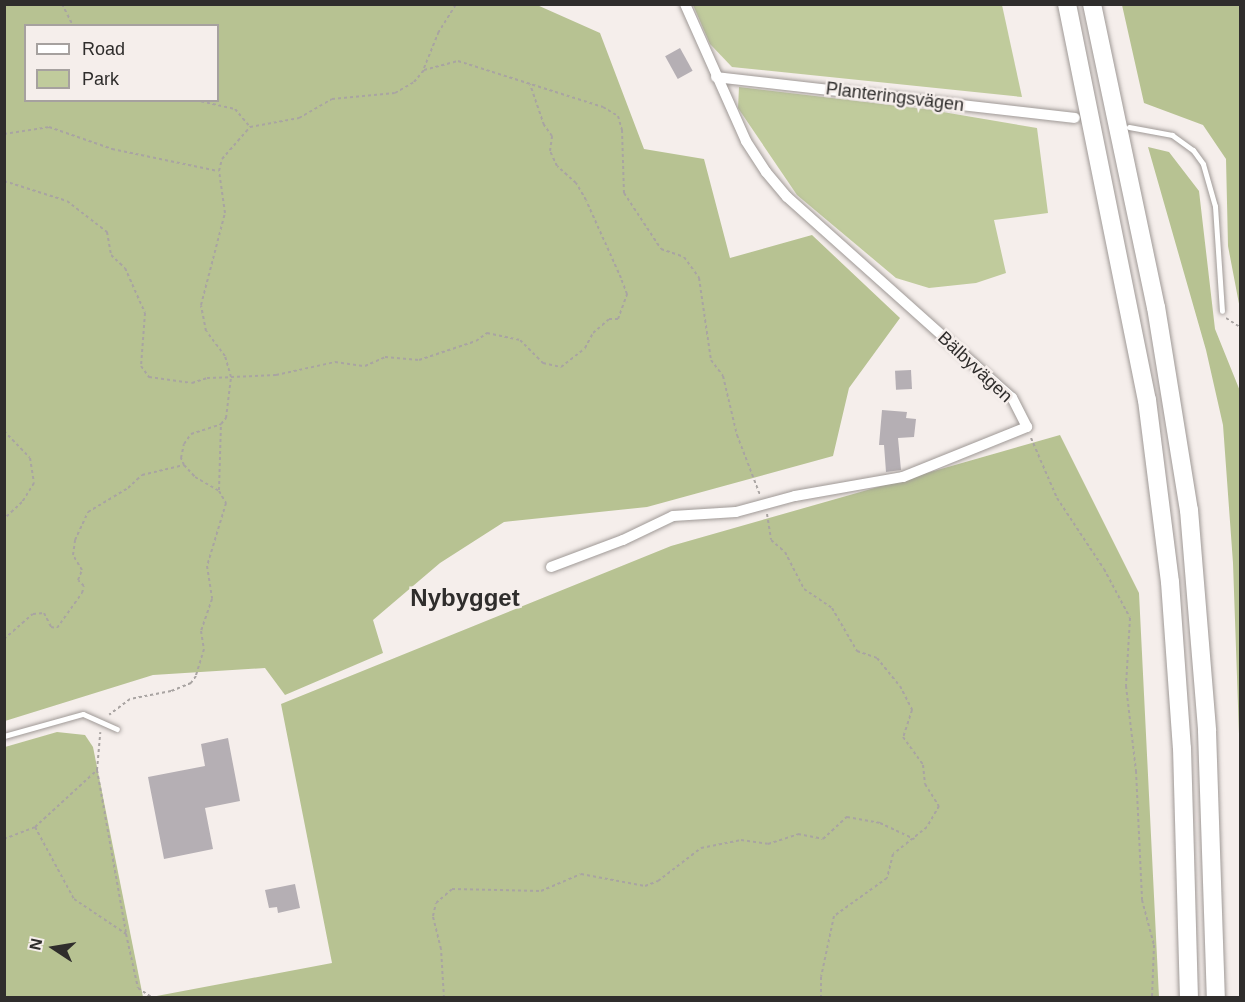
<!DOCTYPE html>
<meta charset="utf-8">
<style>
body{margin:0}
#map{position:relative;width:1245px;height:1002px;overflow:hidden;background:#f5eeeb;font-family:Arial,sans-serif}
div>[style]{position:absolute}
.green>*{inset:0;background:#c0cb9c}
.forest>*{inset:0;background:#b7c292}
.building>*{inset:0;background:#b5afb4;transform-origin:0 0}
.path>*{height:2px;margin-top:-1px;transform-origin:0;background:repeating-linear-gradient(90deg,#a9a4a2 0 3px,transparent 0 6px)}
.roads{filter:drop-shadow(0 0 2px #9f9996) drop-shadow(0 0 2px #9f9996)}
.lane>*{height:5px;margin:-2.5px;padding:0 2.5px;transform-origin:2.5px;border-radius:2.5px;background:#fff}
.street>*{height:10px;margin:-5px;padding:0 5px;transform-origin:5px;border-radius:5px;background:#fff}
.highway>*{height:18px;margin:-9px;padding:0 9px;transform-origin:9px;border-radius:9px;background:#fff}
span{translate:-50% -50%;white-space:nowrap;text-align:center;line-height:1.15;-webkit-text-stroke:5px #f5eeeb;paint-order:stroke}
.street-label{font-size:18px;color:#2f2d2c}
.district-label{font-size:24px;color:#2f2d2c;font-weight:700}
.frame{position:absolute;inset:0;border:6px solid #2f2d2c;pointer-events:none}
.legend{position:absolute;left:24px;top:24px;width:195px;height:78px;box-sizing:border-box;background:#f5eeeb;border:2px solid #a6a19f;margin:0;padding:8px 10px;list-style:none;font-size:18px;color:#2f2d2c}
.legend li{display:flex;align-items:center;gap:12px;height:30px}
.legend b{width:30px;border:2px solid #a6a19f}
.north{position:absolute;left:24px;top:918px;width:60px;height:60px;-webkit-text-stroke:4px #f5eeeb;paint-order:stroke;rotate:282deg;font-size:16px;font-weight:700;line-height:24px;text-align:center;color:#2f2d2c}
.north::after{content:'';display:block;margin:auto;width:21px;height:27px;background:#2f2d2c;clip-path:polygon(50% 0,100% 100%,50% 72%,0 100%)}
</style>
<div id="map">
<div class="green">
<div style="clip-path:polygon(693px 5px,1002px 5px,1022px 97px,732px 67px,710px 44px)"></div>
<div style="clip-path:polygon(739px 87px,925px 109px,1037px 128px,1048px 213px,994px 220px,1006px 273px,976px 283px,929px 288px,896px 278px,797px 195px,738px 108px)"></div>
</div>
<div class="forest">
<div style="clip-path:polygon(evenodd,5px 4px,537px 5px,600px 33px,644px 149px,704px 159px,730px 258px,812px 235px,900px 318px,849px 388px,833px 456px,647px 507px,504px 522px,440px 563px,373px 620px,383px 653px,285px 695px,265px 668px,153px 675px,5px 721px,5px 4px,26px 26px,218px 26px,218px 100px,26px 100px,26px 26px)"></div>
<div style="clip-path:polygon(1122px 5px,1240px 5px,1240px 309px,1228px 246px,1226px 159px,1203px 125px,1144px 103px)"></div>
<div style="clip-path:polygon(1148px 147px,1169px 152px,1199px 191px,1215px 329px,1240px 391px,1240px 763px,1233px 563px,1223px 425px,1206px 350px)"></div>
<div style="clip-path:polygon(1060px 435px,1139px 593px,1159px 997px,146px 998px,332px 963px,281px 704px,671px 546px)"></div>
<div style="clip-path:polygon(57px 732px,85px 735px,93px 747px,143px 997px,5px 997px,5px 747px)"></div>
</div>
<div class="building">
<div style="left:680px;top:48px;width:26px;height:17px;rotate:61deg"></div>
<div style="left:911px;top:370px;width:19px;height:16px;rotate:87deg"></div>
<div style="clip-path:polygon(882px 410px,907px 412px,906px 418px,916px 419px,914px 437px,898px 438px,901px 470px,886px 472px,884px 445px,879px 445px)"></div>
<div style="clip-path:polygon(228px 738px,240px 801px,205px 808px,213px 849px,164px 859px,148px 777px,205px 766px,201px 744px)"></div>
<div style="clip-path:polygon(295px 884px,300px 908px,278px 913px,277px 907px,269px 908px,265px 890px)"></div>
</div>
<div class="path">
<div style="left:62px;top:4px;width:25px;rotate:63deg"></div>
<div style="left:424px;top:68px;width:38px;rotate:-68deg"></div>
<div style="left:438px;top:33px;width:34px;rotate:-58deg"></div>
<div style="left:195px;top:100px;width:41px;rotate:12.7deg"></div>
<div style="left:235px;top:109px;width:23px;rotate:50deg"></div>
<div style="left:4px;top:134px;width:46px;rotate:-8.8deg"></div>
<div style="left:49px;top:127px;width:67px;rotate:19.2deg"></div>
<div style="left:112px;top:149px;width:108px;rotate:11.7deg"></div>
<div style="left:4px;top:181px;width:66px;rotate:17.6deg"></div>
<div style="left:67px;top:201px;width:51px;rotate:37.8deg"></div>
<div style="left:107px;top:232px;width:23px;rotate:80deg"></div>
<div style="left:111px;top:255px;width:19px;rotate:43deg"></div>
<div style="left:125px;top:268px;width:49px;rotate:66deg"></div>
<div style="left:145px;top:313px;width:53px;rotate:94.3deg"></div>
<div style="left:141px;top:366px;width:14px;rotate:54deg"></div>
<div style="left:149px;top:377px;width:43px;rotate:7.9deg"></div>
<div style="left:192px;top:383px;width:16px;rotate:-18deg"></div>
<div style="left:207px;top:378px;width:24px;rotate:-2deg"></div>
<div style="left:231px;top:377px;width:22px;rotate:-106deg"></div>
<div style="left:225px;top:356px;width:31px;rotate:-127deg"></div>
<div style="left:206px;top:331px;width:26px;rotate:-101deg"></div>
<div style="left:201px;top:305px;width:95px;rotate:-75.4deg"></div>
<div style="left:225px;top:213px;width:42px;rotate:-98.1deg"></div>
<div style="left:219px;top:171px;width:12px;rotate:-76deg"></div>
<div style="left:222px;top:159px;width:43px;rotate:-48.8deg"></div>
<div style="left:250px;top:127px;width:50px;rotate:-10.4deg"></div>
<div style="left:299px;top:118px;width:38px;rotate:-30deg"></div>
<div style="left:332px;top:99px;width:63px;rotate:-5.4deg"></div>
<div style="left:395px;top:93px;width:22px;rotate:-30deg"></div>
<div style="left:414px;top:82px;width:16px;rotate:-50deg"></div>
<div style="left:424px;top:70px;width:35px;rotate:-15deg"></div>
<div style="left:458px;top:61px;width:152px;rotate:17.6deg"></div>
<div style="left:603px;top:107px;width:17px;rotate:31deg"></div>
<div style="left:618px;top:116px;width:15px;rotate:74deg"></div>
<div style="left:622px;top:130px;width:63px;rotate:88.2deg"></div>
<div style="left:624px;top:193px;width:67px;rotate:56.5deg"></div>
<div style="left:661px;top:249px;width:24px;rotate:19deg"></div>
<div style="left:684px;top:257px;width:26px;rotate:54deg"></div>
<div style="left:699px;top:278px;width:83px;rotate:81.7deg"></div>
<div style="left:711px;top:360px;width:20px;rotate:53deg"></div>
<div style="left:723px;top:376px;width:61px;rotate:76.7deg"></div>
<div style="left:737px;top:435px;width:64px;rotate:69deg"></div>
<div style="left:1226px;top:318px;width:17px;rotate:33deg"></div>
<div style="left:4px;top:431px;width:37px;rotate:46deg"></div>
<div style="left:30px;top:458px;width:25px;rotate:81deg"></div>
<div style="left:34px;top:483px;width:22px;rotate:122deg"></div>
<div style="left:22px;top:502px;width:25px;rotate:137deg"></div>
<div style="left:1031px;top:438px;width:65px;rotate:66.6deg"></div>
<div style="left:1057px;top:498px;width:85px;rotate:56.5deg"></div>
<div style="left:1104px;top:569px;width:55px;rotate:62deg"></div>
<div style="left:1130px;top:618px;width:68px;rotate:93.4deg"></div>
<div style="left:1126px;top:686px;width:86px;rotate:83.3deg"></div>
<div style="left:1136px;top:771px;width:129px;rotate:87.3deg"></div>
<div style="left:1142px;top:900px;width:47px;rotate:75.1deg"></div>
<div style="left:1154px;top:945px;width:53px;rotate:92.2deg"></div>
<div style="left:184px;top:465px;width:8px;rotate:-113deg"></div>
<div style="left:181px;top:458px;width:14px;rotate:-78deg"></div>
<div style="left:184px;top:444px;width:12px;rotate:-55deg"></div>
<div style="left:191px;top:434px;width:32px;rotate:-18deg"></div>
<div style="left:221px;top:424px;width:8px;rotate:-50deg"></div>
<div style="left:226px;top:418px;width:41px;rotate:-83deg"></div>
<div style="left:231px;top:377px;width:45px;rotate:-2.5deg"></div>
<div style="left:276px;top:375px;width:60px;rotate:-12.4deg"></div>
<div style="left:335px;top:362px;width:30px;rotate:8deg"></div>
<div style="left:365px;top:366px;width:22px;rotate:-24deg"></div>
<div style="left:385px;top:357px;width:34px;rotate:5deg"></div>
<div style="left:419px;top:360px;width:60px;rotate:-18.4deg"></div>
<div style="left:476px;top:341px;width:14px;rotate:-36deg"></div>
<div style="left:487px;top:333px;width:34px;rotate:12deg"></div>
<div style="left:520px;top:340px;width:33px;rotate:45deg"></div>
<div style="left:543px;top:363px;width:18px;rotate:13deg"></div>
<div style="left:561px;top:367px;width:31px;rotate:-38deg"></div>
<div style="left:585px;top:348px;width:17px;rotate:-62deg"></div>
<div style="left:593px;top:333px;width:21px;rotate:-41deg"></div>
<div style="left:609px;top:319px;width:9px"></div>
<div style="left:618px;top:319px;width:27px;rotate:-70deg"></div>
<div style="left:627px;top:294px;width:17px;rotate:-111deg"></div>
<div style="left:621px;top:278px;width:85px;rotate:-114.2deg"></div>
<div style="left:586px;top:200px;width:20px;rotate:-120deg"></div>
<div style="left:576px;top:183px;width:25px;rotate:-138deg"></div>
<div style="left:557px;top:166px;width:17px;rotate:-115deg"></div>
<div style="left:550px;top:151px;width:15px;rotate:-82deg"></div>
<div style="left:552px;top:136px;width:14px;rotate:-126deg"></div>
<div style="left:544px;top:125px;width:43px;rotate:-108.9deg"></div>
<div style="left:219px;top:490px;width:66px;rotate:-88.3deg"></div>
<div style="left:767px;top:514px;width:26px;rotate:81deg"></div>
<div style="left:771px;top:540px;width:18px;rotate:41deg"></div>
<div style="left:785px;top:552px;width:42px;rotate:62.8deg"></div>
<div style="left:804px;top:589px;width:34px;rotate:34deg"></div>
<div style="left:832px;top:608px;width:50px;rotate:59.8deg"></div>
<div style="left:857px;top:651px;width:21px;rotate:19deg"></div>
<div style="left:877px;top:658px;width:36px;rotate:51deg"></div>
<div style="left:900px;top:686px;width:27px;rotate:63deg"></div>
<div style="left:912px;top:710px;width:28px;rotate:108deg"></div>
<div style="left:903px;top:737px;width:34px;rotate:54deg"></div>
<div style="left:923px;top:765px;width:19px;rotate:84deg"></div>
<div style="left:925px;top:784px;width:26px;rotate:58deg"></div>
<div style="left:939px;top:806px;width:24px;rotate:120deg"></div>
<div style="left:927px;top:827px;width:43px;rotate:141.5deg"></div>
<div style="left:893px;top:854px;width:25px;rotate:104deg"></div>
<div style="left:887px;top:878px;width:65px;rotate:144.4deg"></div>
<div style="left:834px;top:916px;width:62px;rotate:102deg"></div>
<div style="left:821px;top:977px;width:21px;rotate:90deg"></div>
<div style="left:4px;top:639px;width:38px;rotate:-41deg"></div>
<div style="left:33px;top:614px;width:11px;rotate:-5deg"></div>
<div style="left:44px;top:613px;width:16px;rotate:63deg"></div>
<div style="left:51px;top:627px;width:6px;rotate:9deg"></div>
<div style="left:57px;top:628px;width:43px;rotate:-54.5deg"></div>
<div style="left:82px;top:593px;width:7px;rotate:-74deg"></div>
<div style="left:84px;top:586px;width:8px;rotate:-135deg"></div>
<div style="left:78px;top:580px;width:11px;rotate:-68deg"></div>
<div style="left:82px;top:570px;width:17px;rotate:-121deg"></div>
<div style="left:73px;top:555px;width:15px;rotate:-82deg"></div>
<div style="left:75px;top:540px;width:31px;rotate:-65deg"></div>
<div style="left:88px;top:512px;width:47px;rotate:-31deg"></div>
<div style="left:128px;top:488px;width:19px;rotate:-43deg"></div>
<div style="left:142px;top:475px;width:43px;rotate:-13.4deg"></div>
<div style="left:184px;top:465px;width:16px;rotate:47deg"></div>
<div style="left:195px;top:477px;width:28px;rotate:30deg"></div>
<div style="left:219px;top:491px;width:14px;rotate:60deg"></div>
<div style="left:226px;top:503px;width:66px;rotate:106.8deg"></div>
<div style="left:207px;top:566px;width:33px;rotate:81deg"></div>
<div style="left:212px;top:599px;width:34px;rotate:109deg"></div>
<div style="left:201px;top:631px;width:18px;rotate:81deg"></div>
<div style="left:204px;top:649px;width:28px;rotate:107deg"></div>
<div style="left:196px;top:676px;width:9px;rotate:126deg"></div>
<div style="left:191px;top:683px;width:22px;rotate:158deg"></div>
<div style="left:171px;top:691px;width:42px;rotate:169deg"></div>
<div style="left:130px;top:699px;width:26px;rotate:143deg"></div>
<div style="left:97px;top:770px;width:166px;rotate:79.9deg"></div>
<div style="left:35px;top:827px;width:82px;rotate:61.6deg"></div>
<div style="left:74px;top:899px;width:63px;rotate:33.9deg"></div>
<div style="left:126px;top:934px;width:55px;rotate:77.5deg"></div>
<div style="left:138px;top:988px;width:18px;rotate:34deg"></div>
<div style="left:4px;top:839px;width:33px;rotate:-21deg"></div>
<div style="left:35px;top:827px;width:84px;rotate:-42.6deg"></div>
<div style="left:97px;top:770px;width:38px;rotate:-85deg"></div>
<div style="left:444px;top:998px;width:49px;rotate:-93.5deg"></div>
<div style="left:441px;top:949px;width:34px;rotate:-104deg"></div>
<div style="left:433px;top:916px;width:13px;rotate:-77deg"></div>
<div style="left:436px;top:903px;width:21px;rotate:-41deg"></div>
<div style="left:452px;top:889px;width:89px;rotate:1.3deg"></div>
<div style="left:541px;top:891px;width:43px;rotate:-23deg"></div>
<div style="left:581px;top:874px;width:65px;rotate:10.6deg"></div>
<div style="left:645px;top:886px;width:14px;rotate:-21deg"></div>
<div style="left:658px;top:881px;width:54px;rotate:-37.5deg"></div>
<div style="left:701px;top:848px;width:41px;rotate:-11.3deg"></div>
<div style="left:741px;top:840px;width:27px;rotate:8deg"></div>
<div style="left:768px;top:844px;width:32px;rotate:-18deg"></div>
<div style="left:798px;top:834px;width:25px;rotate:11deg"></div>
<div style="left:823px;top:839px;width:33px;rotate:-43deg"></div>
<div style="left:847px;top:817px;width:34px;rotate:10deg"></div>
<div style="left:880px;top:823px;width:38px;rotate:25deg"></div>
</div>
<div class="roads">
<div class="lane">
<div style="left:1129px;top:127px;width:44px;rotate:10.5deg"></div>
<div style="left:1172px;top:135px;width:26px;rotate:36deg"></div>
<div style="left:1193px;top:150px;width:17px;rotate:54deg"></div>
<div style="left:1203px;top:164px;width:44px;rotate:74.1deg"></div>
<div style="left:1215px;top:206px;width:105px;rotate:86.2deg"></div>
<div style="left:4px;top:736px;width:82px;rotate:-15.6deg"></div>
<div style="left:83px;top:714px;width:37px;rotate:24deg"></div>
</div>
<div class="street">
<div style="left:716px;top:77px;width:361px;rotate:6.5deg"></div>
<div style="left:551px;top:567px;width:77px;rotate:-20.6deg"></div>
<div style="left:623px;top:540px;width:55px;rotate:-25.6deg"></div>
<div style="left:673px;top:516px;width:63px;rotate:-3.6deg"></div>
<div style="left:736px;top:512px;width:61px;rotate:-15.2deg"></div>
<div style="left:795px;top:496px;width:110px;rotate:-10deg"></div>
<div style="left:903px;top:477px;width:134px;rotate:-22deg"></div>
<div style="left:1027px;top:427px;width:33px;rotate:-117deg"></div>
<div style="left:1012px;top:398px;width:302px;rotate:-138.2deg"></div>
<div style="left:787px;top:197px;width:33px;rotate:-130deg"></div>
<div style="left:766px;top:172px;width:37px;rotate:-123deg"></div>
<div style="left:746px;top:141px;width:150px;rotate:-114deg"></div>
</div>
<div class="highway">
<div style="left:1067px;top:4px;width:404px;rotate:78.6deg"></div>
<div style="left:1147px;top:400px;width:183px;rotate:82.8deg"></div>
<div style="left:1170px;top:582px;width:166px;rotate:85.9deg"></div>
<div style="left:1182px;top:748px;width:250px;rotate:88.4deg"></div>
<div style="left:1092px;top:4px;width:310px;rotate:78.1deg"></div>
<div style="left:1156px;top:307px;width:206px;rotate:80.8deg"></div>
<div style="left:1189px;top:510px;width:222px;rotate:85.3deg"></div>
<div style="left:1207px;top:731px;width:267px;rotate:88.1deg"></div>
</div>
</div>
<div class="street-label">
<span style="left:895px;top:97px;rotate:7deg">Planteringsvägen</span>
<span style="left:975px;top:367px;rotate:43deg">Bälbyvägen</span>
</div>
<div class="district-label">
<span style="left:465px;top:598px">Nybygget</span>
</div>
<div class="frame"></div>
<ul class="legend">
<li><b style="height:8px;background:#fff"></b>Road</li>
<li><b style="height:16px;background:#c0cb9c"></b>Park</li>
</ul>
<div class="north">N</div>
</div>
